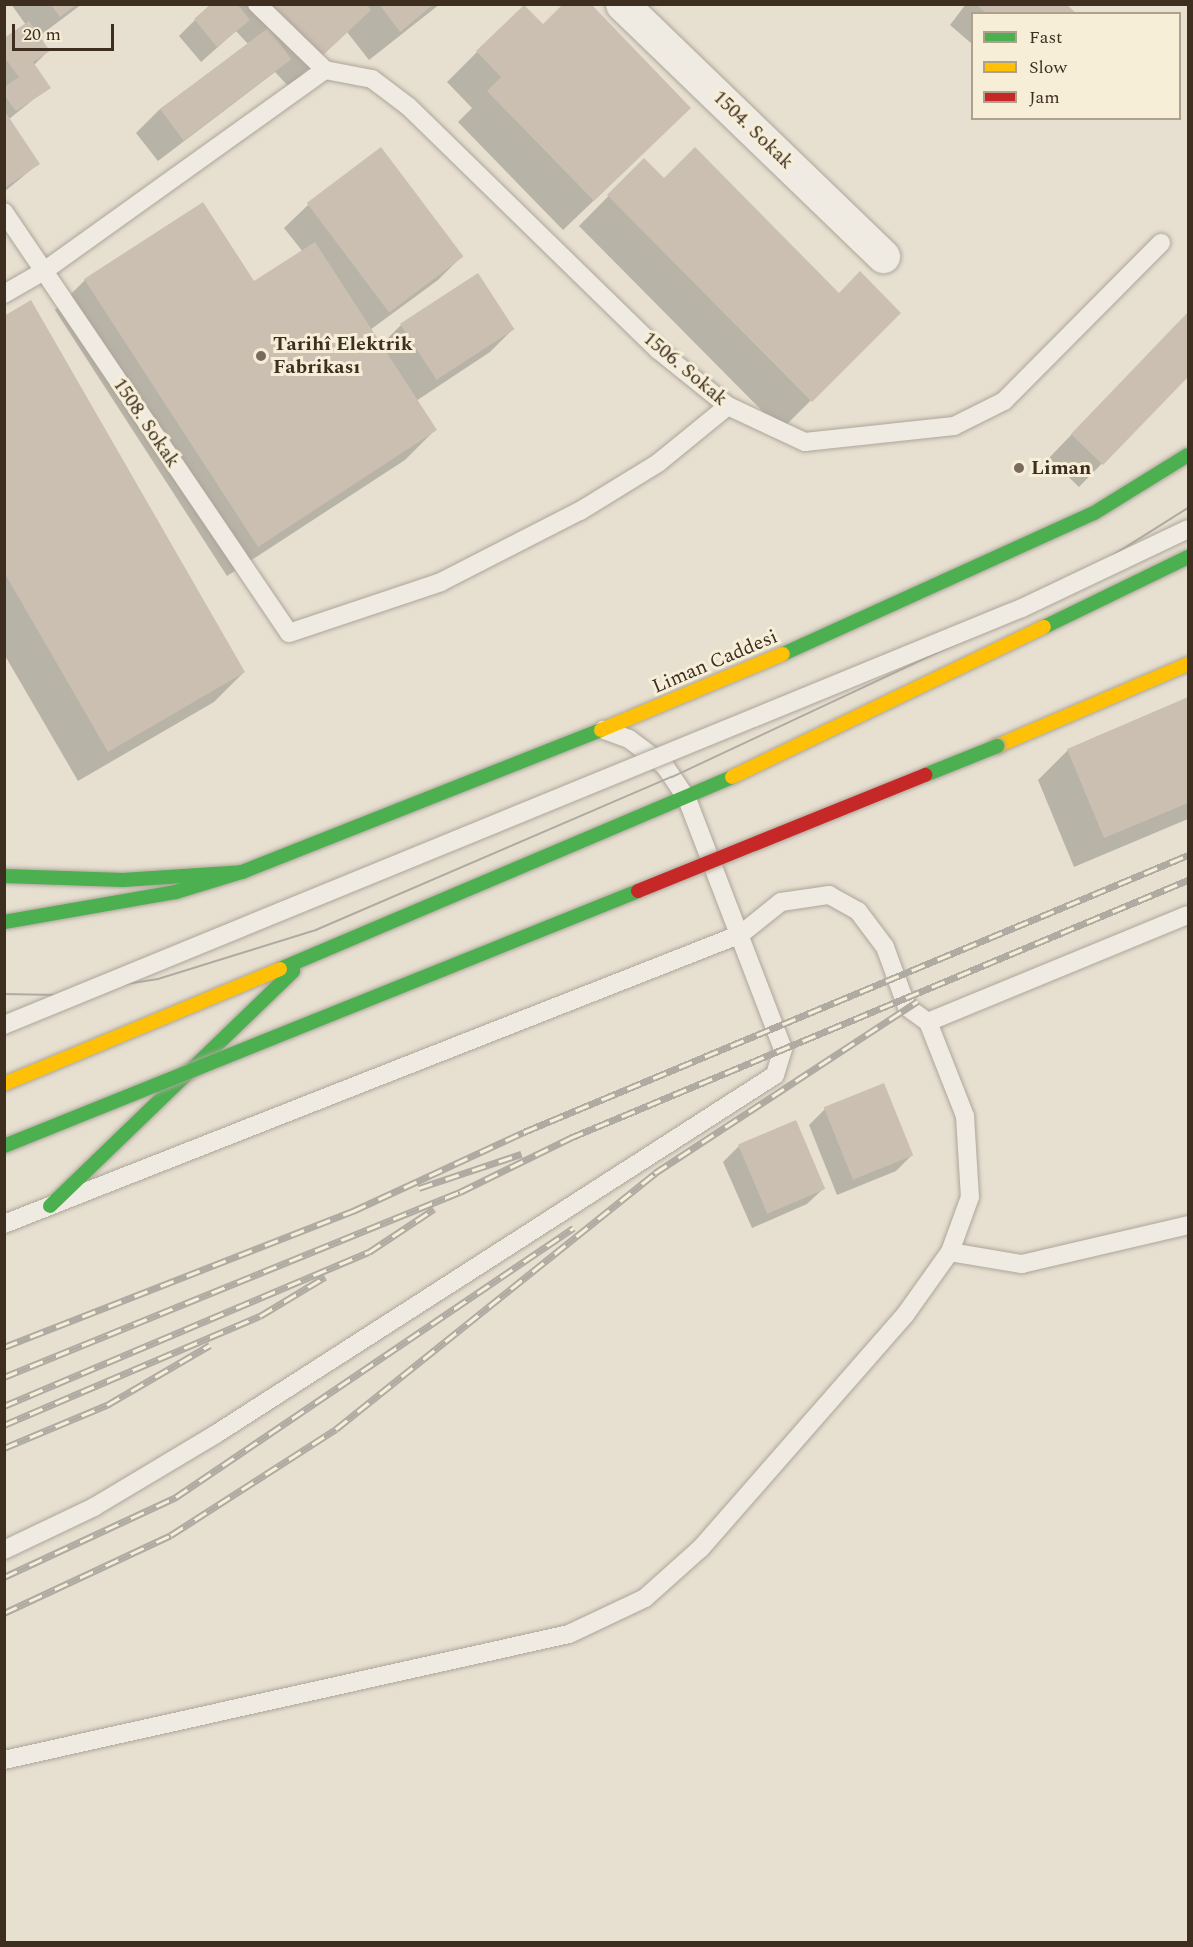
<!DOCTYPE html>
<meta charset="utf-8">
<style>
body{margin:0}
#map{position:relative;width:1193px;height:1947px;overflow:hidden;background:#e7e0d1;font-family:Spectral,serif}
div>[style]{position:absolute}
.shadow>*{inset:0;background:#0003}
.building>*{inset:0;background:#cbbfb2;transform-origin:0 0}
.roads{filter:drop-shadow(0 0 2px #ada599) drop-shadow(0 0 2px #ada599)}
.lane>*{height:18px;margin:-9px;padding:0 9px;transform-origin:9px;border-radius:9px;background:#efebe3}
.street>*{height:33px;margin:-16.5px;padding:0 16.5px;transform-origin:16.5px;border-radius:16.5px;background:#efebe3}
.fast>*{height:14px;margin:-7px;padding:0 7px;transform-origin:7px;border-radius:7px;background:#4caf50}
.slow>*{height:14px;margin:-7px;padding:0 7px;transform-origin:7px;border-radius:7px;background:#ffc107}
.tram>*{height:1.5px;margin:-0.75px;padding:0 0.75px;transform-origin:0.75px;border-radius:0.75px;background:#afaaa2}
.rail>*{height:7px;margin-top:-3.5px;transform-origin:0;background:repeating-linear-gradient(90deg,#f7eed8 0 14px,#afaaa2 0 28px);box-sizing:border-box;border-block:2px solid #afaaa2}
.bridges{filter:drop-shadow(0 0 2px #ada599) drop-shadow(0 0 2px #ada599)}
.lane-bridge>*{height:18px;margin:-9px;padding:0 9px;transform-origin:9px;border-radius:9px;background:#efebe3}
.fast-bridge>*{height:14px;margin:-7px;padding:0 7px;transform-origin:7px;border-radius:7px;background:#4caf50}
.jam-bridge>*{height:14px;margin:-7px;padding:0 7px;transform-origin:7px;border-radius:7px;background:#c62828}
.dots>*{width:16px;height:16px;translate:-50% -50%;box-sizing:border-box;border:3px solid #f7eed8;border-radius:50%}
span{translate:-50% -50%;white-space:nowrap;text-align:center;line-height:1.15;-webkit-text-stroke:6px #f7eed8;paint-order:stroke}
.street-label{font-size:20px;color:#3d2e20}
.poi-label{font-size:20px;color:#3d2e20;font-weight:700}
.left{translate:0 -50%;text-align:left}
.frame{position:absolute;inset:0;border:6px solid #3d2e20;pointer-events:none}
.legend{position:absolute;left:971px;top:12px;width:210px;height:108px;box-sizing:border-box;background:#f7eed8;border:2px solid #ada18e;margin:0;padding:8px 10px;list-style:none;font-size:18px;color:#3d2e20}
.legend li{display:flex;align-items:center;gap:12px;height:30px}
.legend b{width:30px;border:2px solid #ada18e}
.scale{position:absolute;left:12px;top:24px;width:102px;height:27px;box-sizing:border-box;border:3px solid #3d2e20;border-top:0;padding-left:8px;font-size:18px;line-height:21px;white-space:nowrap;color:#3d2e20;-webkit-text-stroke:4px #f7eed8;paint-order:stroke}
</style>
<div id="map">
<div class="shadow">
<div style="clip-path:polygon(11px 4px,82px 4px,38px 37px,48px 51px,34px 65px,49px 87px,9px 119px,38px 164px,4px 192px,4px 39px,26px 25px)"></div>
<div style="clip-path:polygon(440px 4px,369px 60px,347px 32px,289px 87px,275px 72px,158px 161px,136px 133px,160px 109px,248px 44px,236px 31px,201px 62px,179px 36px,211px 4px)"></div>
<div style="clip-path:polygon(966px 4px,1064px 4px,1075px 14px,972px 14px,972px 44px,950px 25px)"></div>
<div style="clip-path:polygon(477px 52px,659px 138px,563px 230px,458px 122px,472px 108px,447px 82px)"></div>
<div style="clip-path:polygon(644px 160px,664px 180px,839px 294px,899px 313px,781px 430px,579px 226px)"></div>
<div style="clip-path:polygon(308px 205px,461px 257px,438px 280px,370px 330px,380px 346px,401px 325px,513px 329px,490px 352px,416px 401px,435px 430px,405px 460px,227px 576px,55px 310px,85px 280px,254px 283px,303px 252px,284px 228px)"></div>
<div style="clip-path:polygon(1188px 313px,1188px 375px,1079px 487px,1049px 458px)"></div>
<div style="clip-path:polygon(4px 318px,244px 672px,214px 702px,78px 781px,4px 654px)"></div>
<div style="clip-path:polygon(1188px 698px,1188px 819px,1074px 867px,1038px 780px,1068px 750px)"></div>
<div style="clip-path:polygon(825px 1109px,912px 1155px,896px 1171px,837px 1195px,809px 1125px)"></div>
<div style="clip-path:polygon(739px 1146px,823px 1189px,807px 1204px,752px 1228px,723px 1162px)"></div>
</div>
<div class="building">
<div style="clip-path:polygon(211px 4px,237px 4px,250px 20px,217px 47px,194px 19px)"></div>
<div style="clip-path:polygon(269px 4px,366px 4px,371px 10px,320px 58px)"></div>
<div style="clip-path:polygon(379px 4px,434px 4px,400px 32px)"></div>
<div style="clip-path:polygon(563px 4px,591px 4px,691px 108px,594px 201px,487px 91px,501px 77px,476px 51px,524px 5px,543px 24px)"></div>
<div style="clip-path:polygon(976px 4px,1066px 4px,1077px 14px,987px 14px)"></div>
<div style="clip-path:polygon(51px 5px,76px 5px,60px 17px)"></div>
<div style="clip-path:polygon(29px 21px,50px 51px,33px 62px,51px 88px,16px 111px,4px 95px,4px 87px,19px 77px,4px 57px,4px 38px)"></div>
<div style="left:268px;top:28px;width:39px;height:135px;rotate:53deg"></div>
<div style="clip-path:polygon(4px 110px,40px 164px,4px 188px)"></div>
<div style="left:381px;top:147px;width:137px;height:93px;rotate:53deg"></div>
<div style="clip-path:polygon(695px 147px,839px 293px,860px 271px,901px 313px,812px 402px,607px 195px,644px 158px,664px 178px)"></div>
<div style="clip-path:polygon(203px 202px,254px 281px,315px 242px,437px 430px,258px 547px,84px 279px)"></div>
<div style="left:478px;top:273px;width:67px;height:93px;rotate:57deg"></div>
<div style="clip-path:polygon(31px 300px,245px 672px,108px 752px,4px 572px,4px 316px)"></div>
<div style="clip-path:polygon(1188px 312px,1188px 377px,1103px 465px,1071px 434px)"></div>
<div style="clip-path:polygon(1188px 697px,1188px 803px,1104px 838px,1067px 749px)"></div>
<div style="left:884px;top:1083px;width:78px;height:65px;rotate:68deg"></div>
<div style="left:796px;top:1120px;width:75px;height:63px;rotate:67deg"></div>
</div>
<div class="roads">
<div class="lane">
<div style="left:257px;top:4px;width:95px;rotate:44.1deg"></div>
<div style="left:325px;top:70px;width:48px;rotate:10.8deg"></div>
<div style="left:372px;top:79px;width:46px;rotate:37.1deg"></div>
<div style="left:409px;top:107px;width:347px;rotate:44.3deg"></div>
<div style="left:657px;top:349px;width:91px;rotate:38.8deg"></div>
<div style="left:728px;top:406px;width:85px;rotate:25.1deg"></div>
<div style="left:805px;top:442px;width:150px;rotate:-6.1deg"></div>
<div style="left:954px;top:426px;width:56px;rotate:-26.6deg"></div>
<div style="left:1004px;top:401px;width:223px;rotate:-45.2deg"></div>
<div style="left:4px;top:212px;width:508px;rotate:55.9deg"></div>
<div style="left:289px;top:633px;width:160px;rotate:-18.5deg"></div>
<div style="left:441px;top:582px;width:156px;rotate:-27.1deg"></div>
<div style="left:580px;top:511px;width:92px;rotate:-31.6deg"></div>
<div style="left:658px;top:463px;width:90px;rotate:-39.2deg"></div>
<div style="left:4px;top:294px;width:46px;rotate:-29.9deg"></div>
<div style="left:44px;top:271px;width:345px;rotate:-35.6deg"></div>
<div style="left:928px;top:1022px;width:281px;rotate:-22.4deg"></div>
<div style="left:4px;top:1224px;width:792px;rotate:-21.48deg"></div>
<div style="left:741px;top:934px;width:51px;rotate:-38.7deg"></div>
<div style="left:781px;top:902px;width:49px;rotate:-8.3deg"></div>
<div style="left:829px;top:895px;width:33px;rotate:29deg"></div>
<div style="left:858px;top:911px;width:45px;rotate:53.1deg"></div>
<div style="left:885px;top:947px;width:64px;rotate:69.9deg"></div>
<div style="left:907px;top:1007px;width:26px;rotate:36deg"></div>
<div style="left:928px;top:1022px;width:101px;rotate:68.5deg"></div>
<div style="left:965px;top:1116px;width:81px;rotate:86.5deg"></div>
<div style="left:970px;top:1197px;width:59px;rotate:110deg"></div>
<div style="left:4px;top:1550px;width:100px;rotate:-25.5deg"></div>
<div style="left:94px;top:1507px;width:142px;rotate:-30.9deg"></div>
<div style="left:216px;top:1434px;width:664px;rotate:-32.71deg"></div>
<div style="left:775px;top:1075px;width:27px;rotate:-73deg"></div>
<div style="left:783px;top:1049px;width:268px;rotate:-111deg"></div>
<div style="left:687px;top:799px;width:40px;rotate:-124deg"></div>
<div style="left:665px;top:766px;width:45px;rotate:-143.1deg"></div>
<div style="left:629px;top:739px;width:27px;rotate:-160deg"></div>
<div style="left:4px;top:1760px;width:579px;rotate:-12.57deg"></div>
<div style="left:569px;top:1634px;width:84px;rotate:-25.3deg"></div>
<div style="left:645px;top:1598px;width:75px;rotate:-41.8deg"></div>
<div style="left:701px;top:1548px;width:310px;rotate:-48.8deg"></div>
<div style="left:905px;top:1315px;width:77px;rotate:-54.5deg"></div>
<div style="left:950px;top:1252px;width:73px;rotate:9.5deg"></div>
<div style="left:1022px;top:1264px;width:171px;rotate:-13.2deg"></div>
</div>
<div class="street">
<div style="left:622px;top:4px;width:363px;rotate:44deg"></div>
</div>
<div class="fast">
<div style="left:1044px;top:627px;width:160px;rotate:-25.9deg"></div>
<div style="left:783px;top:654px;width:341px;rotate:-24.4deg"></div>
<div style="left:1094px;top:513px;width:110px;rotate:-31.7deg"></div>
<div style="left:4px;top:876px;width:119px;rotate:1.9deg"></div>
<div style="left:123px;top:880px;width:119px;rotate:-3.8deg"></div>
<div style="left:242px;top:872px;width:386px;rotate:-21.6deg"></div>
<div style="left:4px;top:922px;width:175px;rotate:-9.9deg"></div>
<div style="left:176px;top:892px;width:69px;rotate:-16.9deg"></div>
<div style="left:280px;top:969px;width:491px;rotate:-23deg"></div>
<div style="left:50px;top:1206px;width:338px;rotate:-44deg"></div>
</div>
<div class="slow">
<div style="left:601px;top:730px;width:197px;rotate:-22.7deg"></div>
<div style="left:997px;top:746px;width:208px;rotate:-23.2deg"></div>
<div style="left:732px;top:777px;width:346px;rotate:-25.7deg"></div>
<div style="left:4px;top:1084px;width:299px;rotate:-22.6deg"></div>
</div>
</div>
<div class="tram">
<div style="left:4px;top:994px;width:52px;rotate:1.1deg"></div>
<div style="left:56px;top:995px;width:103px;rotate:-8.9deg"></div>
<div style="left:158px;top:979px;width:165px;rotate:-17.2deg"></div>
<div style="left:316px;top:930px;width:387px;rotate:-23.3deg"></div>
<div style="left:672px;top:777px;width:323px;rotate:-25.1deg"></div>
<div style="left:965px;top:640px;width:137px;rotate:-29.2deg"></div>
<div style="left:1085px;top:573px;width:122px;rotate:-32.3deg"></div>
</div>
<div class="rail">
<div style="left:419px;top:1188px;width:108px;rotate:-18.4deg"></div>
<div style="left:4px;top:1347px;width:375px;rotate:-21.3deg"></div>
<div style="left:353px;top:1211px;width:188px;rotate:-24.8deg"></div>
<div style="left:524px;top:1132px;width:719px;rotate:-22.64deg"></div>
<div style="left:4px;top:1377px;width:492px;rotate:-22.1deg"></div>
<div style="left:460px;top:1192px;width:123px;rotate:-26.1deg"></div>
<div style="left:570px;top:1138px;width:670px;rotate:-22.66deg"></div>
<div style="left:4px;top:1406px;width:396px;rotate:-22.9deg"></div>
<div style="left:369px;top:1252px;width:78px;rotate:-33.5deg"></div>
<div style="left:4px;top:1425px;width:278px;rotate:-23.1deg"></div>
<div style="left:260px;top:1316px;width:76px;rotate:-31deg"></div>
<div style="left:4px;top:1448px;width:112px;rotate:-22.7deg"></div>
<div style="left:107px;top:1405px;width:119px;rotate:-30.2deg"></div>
<div style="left:4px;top:1577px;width:190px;rotate:-24.9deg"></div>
<div style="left:176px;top:1497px;width:480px;rotate:-34.1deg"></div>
<div style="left:4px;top:1613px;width:184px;rotate:-25deg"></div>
<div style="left:171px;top:1535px;width:196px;rotate:-32.7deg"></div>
<div style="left:336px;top:1429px;width:409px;rotate:-38.7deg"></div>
<div style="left:655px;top:1173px;width:314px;rotate:-33.2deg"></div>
</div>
<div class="bridges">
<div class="lane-bridge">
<div style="left:4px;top:1025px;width:1100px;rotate:-22.28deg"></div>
<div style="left:1022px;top:608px;width:184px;rotate:-25.4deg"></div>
</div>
<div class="fast-bridge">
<div style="left:925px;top:775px;width:78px;rotate:-21.9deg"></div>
<div style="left:4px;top:1146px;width:683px;rotate:-21.91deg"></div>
</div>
<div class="jam-bridge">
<div style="left:638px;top:891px;width:310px;rotate:-22deg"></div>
</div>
</div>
<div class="dots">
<div style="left:261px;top:356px;background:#786c5e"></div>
<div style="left:1019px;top:468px;background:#786c5e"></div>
</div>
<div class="street-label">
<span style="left:753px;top:130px;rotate:44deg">1504. Sokak</span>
<span style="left:685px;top:369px;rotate:40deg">1506. Sokak</span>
<span style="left:146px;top:423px;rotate:56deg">1508. Sokak</span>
<span style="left:715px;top:662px;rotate:-23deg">Liman Caddesi</span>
</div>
<div class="poi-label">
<span class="left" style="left:273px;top:356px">Tarihî Elektrik<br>Fabrikası</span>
<span class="left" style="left:1031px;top:468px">Liman</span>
</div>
<div class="frame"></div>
<ul class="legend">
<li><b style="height:8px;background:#4caf50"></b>Fast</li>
<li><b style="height:8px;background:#ffc107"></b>Slow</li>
<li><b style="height:8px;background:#c62828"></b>Jam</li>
</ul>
<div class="scale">20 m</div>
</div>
